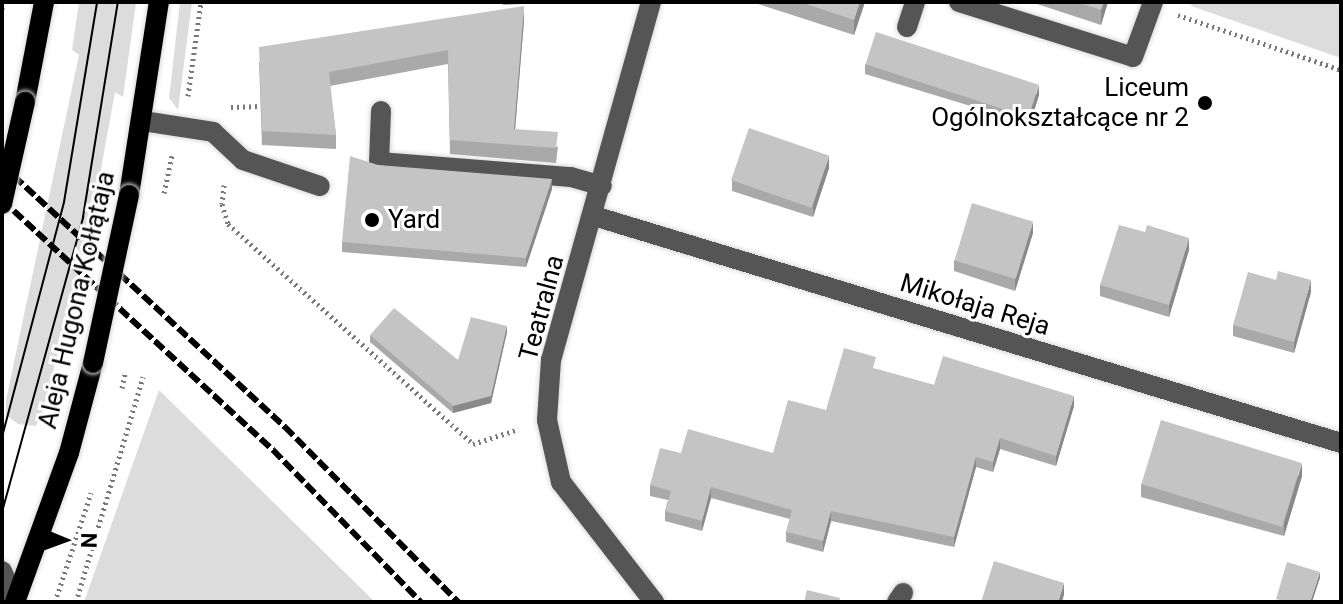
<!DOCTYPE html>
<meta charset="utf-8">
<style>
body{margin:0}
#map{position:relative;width:1343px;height:604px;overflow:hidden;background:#fff;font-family:Roboto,sans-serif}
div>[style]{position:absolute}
.green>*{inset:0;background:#dcdcdc}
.path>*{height:5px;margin-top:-2.5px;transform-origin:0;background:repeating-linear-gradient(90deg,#777 0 2px,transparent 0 6px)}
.roads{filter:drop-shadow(0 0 2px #dbdbdb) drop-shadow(0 0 2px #dbdbdb)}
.minor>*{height:20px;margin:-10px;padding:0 10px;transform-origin:10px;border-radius:10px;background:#555}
.major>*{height:20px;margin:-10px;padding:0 10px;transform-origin:10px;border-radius:10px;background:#000}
.tram>*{height:2px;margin:-1px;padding:0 1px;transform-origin:1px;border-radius:1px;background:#000}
.rail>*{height:6px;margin-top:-3px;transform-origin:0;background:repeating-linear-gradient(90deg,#000 0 12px,transparent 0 16px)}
.path-bridge>*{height:5px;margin-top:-2.5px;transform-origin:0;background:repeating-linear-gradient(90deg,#777 0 2px,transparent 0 6px)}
.bridges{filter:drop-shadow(0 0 2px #dbdbdb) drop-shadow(0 0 2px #dbdbdb)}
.major-bridge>*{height:20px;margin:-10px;padding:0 10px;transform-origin:10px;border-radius:10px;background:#000}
.wall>*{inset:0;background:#a9a9a9}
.shaded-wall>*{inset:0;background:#898989}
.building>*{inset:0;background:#c4c4c4;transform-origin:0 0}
.dots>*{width:22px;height:22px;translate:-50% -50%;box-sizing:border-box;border:4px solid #fff;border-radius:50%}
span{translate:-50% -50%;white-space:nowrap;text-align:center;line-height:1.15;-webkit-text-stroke:6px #fff;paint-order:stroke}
.poi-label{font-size:26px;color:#000}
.right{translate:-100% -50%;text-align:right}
.left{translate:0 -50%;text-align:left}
.street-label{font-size:26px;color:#000}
.frame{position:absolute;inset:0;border:4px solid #000;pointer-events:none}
.north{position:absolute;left:24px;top:500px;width:80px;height:80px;-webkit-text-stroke:6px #fff;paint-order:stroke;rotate:91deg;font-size:22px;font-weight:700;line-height:32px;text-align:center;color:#000}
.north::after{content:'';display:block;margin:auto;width:28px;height:36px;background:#000;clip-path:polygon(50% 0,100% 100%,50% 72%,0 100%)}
</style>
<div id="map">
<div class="green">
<div style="clip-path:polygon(79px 2px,136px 2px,123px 97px,115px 92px,91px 224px,43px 411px,36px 426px,18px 424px,6px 415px,6px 400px,79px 55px,72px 50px)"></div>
<div style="clip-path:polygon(180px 2px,192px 2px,178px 110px,169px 98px)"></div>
<div style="clip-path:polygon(1192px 2px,1341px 2px,1341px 58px,1191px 6px)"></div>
<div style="clip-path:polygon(159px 390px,375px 602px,84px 602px)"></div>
</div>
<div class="path">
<div style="left:2px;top:9px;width:7px;rotate:-82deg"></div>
<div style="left:1178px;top:15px;width:172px;rotate:18.6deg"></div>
<div style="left:188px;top:96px;width:95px;rotate:-82.1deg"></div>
<div style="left:231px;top:107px;width:29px;rotate:-2deg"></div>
<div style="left:224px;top:185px;width:19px;rotate:96deg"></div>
<div style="left:222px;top:204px;width:21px;rotate:73deg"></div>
<div style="left:228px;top:224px;width:329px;rotate:41.9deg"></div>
<div style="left:473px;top:444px;width:48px;rotate:-18.1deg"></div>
<div style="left:164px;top:193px;width:38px;rotate:-78deg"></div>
<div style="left:55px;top:602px;width:115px;rotate:-71.7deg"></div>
<div style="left:76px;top:602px;width:235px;rotate:-73.4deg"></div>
</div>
<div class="roads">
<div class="minor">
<div style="left:651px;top:2px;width:372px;rotate:105.6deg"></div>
<div style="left:551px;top:360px;width:60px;rotate:93.8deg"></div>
<div style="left:547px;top:420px;width:64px;rotate:77.3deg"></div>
<div style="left:561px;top:482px;width:152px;rotate:52.2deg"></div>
<div style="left:959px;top:2px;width:182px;rotate:17.5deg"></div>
<div style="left:1133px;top:57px;width:59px;rotate:-70deg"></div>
<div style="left:907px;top:27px;width:26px;rotate:-72deg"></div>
<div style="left:381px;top:111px;width:51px;rotate:92.2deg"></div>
<div style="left:379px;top:162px;width:193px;rotate:4.5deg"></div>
<div style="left:571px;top:177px;width:32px;rotate:16deg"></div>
<div style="left:143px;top:121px;width:71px;rotate:8.9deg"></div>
<div style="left:213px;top:132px;width:41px;rotate:43deg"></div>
<div style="left:243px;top:160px;width:81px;rotate:18.7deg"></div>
<div style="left:594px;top:216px;width:781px;rotate:16.9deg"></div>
<div style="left:2px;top:571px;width:34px;rotate:66deg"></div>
<div style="left:897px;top:602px;width:11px;rotate:-56deg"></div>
</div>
<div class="major">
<div style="left:25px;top:102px;width:102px;rotate:-79.2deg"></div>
<div style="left:129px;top:195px;width:195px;rotate:-81.2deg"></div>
<div style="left:15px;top:602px;width:158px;rotate:-70.1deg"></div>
<div style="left:69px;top:453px;width:93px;rotate:-75.1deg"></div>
</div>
</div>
<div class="tram">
<div style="left:2px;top:437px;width:243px;rotate:-75.2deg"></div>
<div style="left:64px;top:202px;width:203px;rotate:-80.6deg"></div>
<div style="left:2px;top:512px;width:306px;rotate:-74.6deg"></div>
<div style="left:83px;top:217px;width:218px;rotate:-80.8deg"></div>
</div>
<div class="rail">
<div style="left:2px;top:165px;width:386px;rotate:42.8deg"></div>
<div style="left:285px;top:427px;width:246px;rotate:45.3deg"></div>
<div style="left:2px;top:200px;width:369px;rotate:42.7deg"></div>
<div style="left:273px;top:450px;width:212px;rotate:45.8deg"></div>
</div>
<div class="path-bridge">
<div style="left:122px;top:388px;width:14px;rotate:-78deg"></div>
</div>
<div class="bridges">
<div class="major-bridge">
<div style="left:2px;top:204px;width:105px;rotate:-77.3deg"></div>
<div style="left:93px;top:363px;width:172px;rotate:-77.9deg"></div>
</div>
</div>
<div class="wall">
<div style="clip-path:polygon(503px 2px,563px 2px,503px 5px)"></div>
<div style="clip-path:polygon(758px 2px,865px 2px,854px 35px,758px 4px)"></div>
<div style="clip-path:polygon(1031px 2px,1108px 2px,1101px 25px)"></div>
<div style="clip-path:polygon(524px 20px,515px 129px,558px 147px,556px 163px,450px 154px,448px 64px,330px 86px,336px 135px,336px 149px,262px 145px,259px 62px)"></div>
<div style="clip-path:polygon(865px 64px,1039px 95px,1030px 124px,865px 74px)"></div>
<div style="clip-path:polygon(378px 165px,552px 189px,526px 267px,342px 252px,342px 242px)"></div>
<div style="clip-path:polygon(829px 168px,813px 217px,732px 191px,732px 180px)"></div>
<div style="clip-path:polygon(1033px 233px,1015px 291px,954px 271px,954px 260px)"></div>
<div style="clip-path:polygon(1189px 250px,1169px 317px,1100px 296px,1100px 285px)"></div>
<div style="clip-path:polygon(1311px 292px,1294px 353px,1233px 336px,1233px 325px)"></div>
<div style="clip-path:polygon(507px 332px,491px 403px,453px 413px,370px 342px,370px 335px,458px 360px)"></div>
<div style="clip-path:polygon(876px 369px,934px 385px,1074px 406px,1056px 466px,1000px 449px,993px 472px,976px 467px,954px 547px,831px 521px,823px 552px,786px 542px,786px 532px,790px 519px,711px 498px,702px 531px,665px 521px,665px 511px,668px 500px,650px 496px,650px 485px,681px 453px,773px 453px)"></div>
<div style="clip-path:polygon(1302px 476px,1284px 536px,1141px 497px,1141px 484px)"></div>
</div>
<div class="shaded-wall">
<div style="clip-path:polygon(860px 2px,865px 2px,854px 35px,854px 20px)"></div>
<div style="clip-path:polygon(1104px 2px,1108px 2px,1101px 25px,1101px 10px)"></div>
<div style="clip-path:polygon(524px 6px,524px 20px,514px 143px,514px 129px)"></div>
<div style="clip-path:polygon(1039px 85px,1039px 95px,1030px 124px,1030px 114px)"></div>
<div style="clip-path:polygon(829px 156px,829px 168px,813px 217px,813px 205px)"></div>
<div style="clip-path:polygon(552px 179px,552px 189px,526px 267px,526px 258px)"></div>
<div style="clip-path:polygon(1033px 222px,1033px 233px,1015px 291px,1015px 279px)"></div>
<div style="clip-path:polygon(1189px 238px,1189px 250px,1169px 317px,1169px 305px)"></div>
<div style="clip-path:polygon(1311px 280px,1311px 292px,1294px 353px,1294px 342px)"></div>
<div style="clip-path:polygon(507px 326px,507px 332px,491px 403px,453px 413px,453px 406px)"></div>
<div style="clip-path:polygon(1074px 396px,1074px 406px,1056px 466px,1056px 456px)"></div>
<div style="clip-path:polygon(1000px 438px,1000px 449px,993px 472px,993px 462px)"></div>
<div style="clip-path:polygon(976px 457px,976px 467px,954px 547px,954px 537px)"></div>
<div style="clip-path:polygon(1302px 463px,1302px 476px,1284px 536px,1284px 523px)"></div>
<div style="clip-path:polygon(711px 487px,711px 498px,702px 531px,702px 521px)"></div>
<div style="clip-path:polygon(831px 511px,831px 521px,823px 552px,823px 541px)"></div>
<div style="clip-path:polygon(1320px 572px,1320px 578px,1312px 602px,1310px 602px)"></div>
<div style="clip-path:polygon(1064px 583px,1064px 595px,1062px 602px,1058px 602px)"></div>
</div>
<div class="building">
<div style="clip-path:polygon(800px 2px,860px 2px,854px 20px)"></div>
<div style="clip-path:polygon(1077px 2px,1104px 2px,1101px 10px)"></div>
<div style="clip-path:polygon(524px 6px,514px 129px,558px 132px,556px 148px,450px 140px,448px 50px,329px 72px,336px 135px,262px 131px,259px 47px)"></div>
<div style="left:876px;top:32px;width:171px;height:34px;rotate:18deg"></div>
<div style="left:749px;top:128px;width:85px;height:55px;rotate:19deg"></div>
<div style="clip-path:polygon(350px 156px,378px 165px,552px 179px,526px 258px,342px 242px)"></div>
<div style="left:972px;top:203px;width:64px;height:60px;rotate:17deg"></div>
<div style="clip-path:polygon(1119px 225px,1145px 232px,1147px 225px,1189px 238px,1169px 305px,1100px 285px)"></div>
<div style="clip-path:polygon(1278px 271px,1311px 280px,1294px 342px,1233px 325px,1248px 272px,1276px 280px)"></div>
<div style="clip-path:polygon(394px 308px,458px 360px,471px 317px,507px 326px,491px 396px,453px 406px,370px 335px)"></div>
<div style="clip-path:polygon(844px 348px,876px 357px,873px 368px,934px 385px,943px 356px,1074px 396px,1056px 456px,1000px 438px,993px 462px,976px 457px,954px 537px,831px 511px,823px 541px,786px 532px,792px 510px,711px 487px,702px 521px,665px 511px,671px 491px,650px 485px,660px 448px,681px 453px,688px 429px,773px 453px,788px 400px,826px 410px)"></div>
<div style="left:1161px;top:420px;width:147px;height:67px;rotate:17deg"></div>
<div style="clip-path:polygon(994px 561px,1064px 583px,1058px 602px,981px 602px)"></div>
<div style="clip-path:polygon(1287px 562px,1320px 572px,1310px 602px,1286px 602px,1276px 599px)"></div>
<div style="clip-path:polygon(807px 590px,840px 598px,839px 602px,804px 602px)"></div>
</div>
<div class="dots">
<div style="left:1205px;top:103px;background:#000"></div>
<div style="left:372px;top:220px;background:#000"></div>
</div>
<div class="poi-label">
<span class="right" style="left:1189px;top:103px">Liceum<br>Ogólnokształcące nr 2</span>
<span class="left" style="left:388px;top:220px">Yard</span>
</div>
<div class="street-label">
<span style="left:77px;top:300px;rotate:-77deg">Aleja Hugona Kołłątaja</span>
<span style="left:975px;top:305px;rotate:17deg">Mikołaja Reja</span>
<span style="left:542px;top:308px;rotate:-75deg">Teatralna</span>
</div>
<div class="frame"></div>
<div class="north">N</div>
</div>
